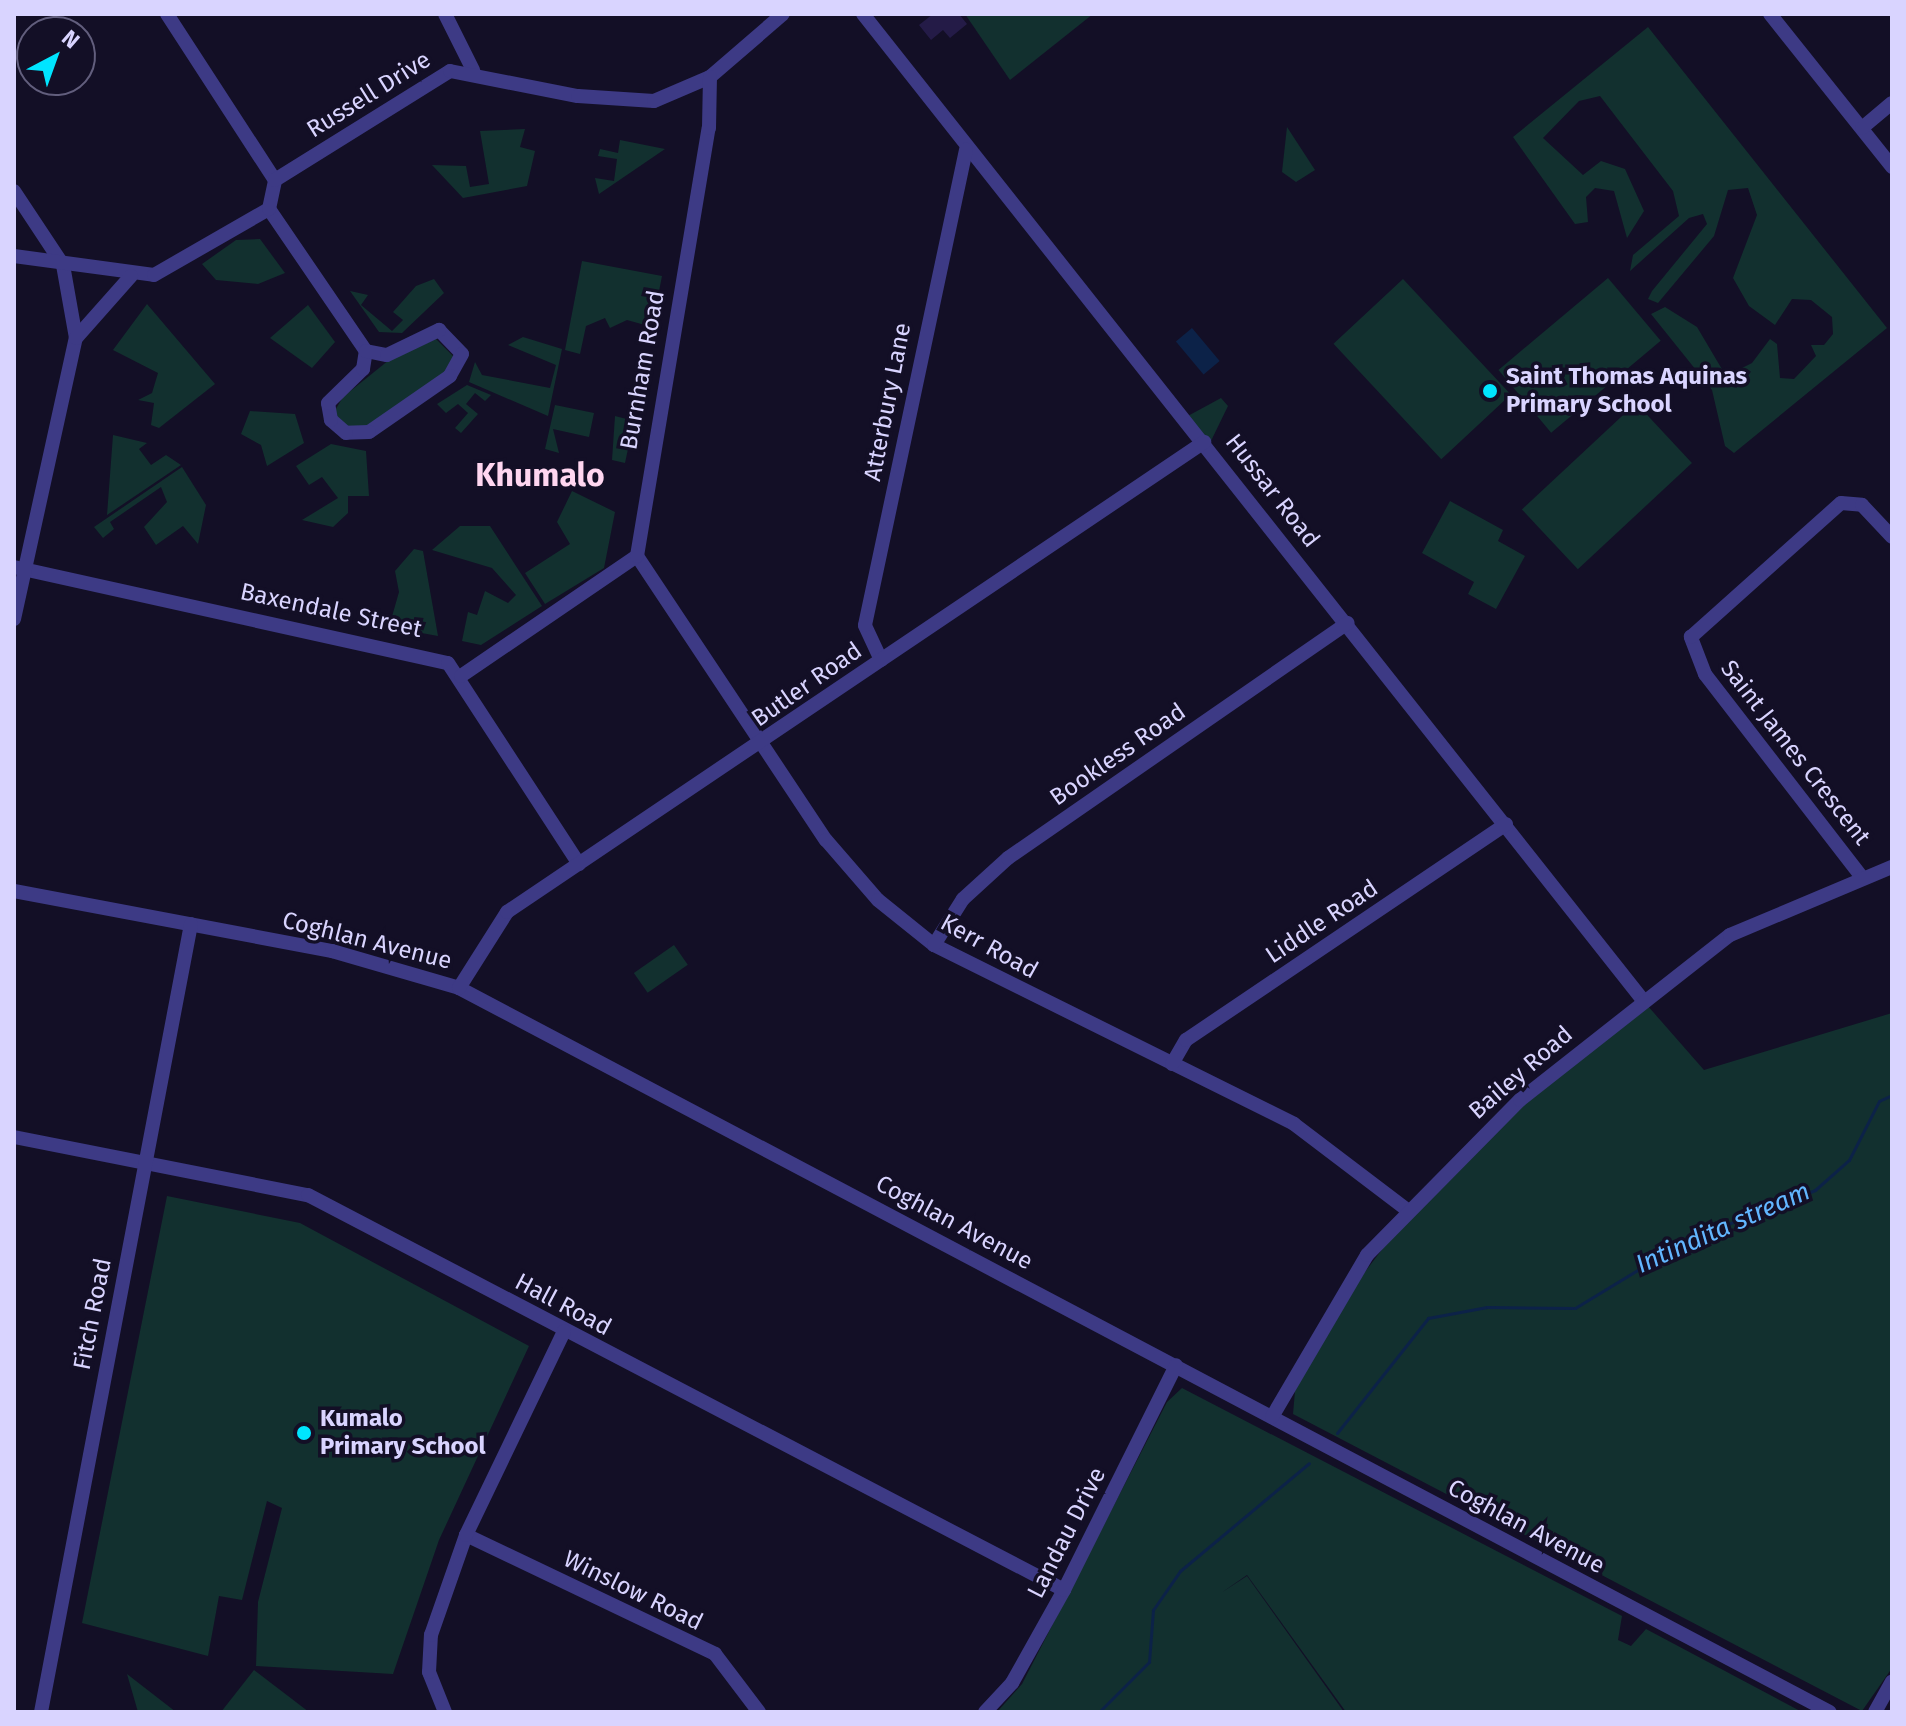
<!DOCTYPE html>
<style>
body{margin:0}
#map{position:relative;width:1906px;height:1726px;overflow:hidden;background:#130f26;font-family:"Fira Sans",sans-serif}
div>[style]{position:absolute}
.green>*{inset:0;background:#12302f;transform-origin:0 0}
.water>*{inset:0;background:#0c2248;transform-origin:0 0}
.stream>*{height:3px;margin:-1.5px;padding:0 1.5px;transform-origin:1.5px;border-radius:1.5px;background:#0c2248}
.building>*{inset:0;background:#241b47}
.minor>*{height:14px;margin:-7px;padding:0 7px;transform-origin:7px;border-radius:7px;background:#3d3a85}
.dots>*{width:22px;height:22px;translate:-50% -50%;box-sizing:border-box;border:4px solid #130f26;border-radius:50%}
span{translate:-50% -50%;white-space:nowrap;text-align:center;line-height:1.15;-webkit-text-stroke:7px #130f26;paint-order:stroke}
.street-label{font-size:24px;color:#d9d4ff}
.poi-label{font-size:24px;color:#d9d4ff;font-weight:700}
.left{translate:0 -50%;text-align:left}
.water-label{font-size:26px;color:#62b6ff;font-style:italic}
.district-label{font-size:32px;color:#ffd6f0;font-weight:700}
.frame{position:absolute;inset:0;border:16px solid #d9d4ff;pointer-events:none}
.north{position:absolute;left:16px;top:16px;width:80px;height:80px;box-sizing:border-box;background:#130f26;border:2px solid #625e7d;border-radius:50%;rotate:41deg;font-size:22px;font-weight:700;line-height:32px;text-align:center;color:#d9d4ff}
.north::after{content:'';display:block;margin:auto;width:28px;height:36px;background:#00e5ff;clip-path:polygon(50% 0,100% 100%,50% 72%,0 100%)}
</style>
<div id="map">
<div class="green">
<div style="clip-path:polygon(965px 14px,1093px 14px,1010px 80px)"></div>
<div style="clip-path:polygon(1648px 27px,1887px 328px,1734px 453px,1725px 446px,1712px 390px,1651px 314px,1665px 307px,1697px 327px,1726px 376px,1752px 363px,1770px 339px,1777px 344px,1780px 378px,1794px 379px,1816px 356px,1811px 345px,1824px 345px,1833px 334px,1832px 317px,1811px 300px,1792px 299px,1775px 325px,1749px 306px,1733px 278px,1757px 215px,1748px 188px,1728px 190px,1714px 236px,1658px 303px,1648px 299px,1652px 291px,1707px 224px,1703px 214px,1689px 218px,1630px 271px,1633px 255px,1679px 216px,1673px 191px,1600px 96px,1579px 101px,1543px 138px,1583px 175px,1601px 161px,1625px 169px,1644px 211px,1627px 238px,1614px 191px,1595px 188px,1586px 197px,1588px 222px,1575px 224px,1513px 137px)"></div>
<div style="clip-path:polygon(1287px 127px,1315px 170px,1296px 182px,1282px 172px)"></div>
<div style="clip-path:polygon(525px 129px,520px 147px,535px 151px,527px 186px,463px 198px,432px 165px,466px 166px,470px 187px,489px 184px,480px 131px)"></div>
<div style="clip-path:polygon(620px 140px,665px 149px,599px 194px,595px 178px,614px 181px,617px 159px,598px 156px,600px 149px,618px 153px)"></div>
<div style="clip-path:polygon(260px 239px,285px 273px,258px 284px,216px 280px,202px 264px,236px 240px)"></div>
<div style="clip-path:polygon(582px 261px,662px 276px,652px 327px,627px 320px,610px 328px,605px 318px,586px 326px,580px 354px,565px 350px)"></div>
<div style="left:1608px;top:278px;width:82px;height:143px;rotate:50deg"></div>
<div style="clip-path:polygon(434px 279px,444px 293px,402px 333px,379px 332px,350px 291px,368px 295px,361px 305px,392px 331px,403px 320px,393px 312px,416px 286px)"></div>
<div style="left:1403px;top:279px;width:158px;height:95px;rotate:47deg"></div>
<div style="clip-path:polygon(147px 304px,215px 384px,159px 428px,151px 425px,154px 403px,138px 400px,152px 393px,158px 373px,113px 350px)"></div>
<div style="clip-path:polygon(308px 305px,335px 342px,312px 368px,270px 338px)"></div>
<div style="clip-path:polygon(523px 337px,562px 349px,548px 416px,469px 382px,475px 362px,482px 375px,550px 388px,556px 365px,508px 345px)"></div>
<div style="clip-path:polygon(436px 339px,454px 357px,443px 377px,359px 432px,342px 423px,334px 412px,343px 397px,389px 360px)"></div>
<div style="clip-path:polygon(467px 385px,491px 395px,485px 401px,475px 393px,466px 404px,478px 414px,461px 433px,455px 428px,468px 413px,458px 404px,446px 413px,437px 404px)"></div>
<div style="clip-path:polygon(1221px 398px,1228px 406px,1209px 445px,1186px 417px)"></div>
<div style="left:1636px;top:403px;width:82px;height:156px;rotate:47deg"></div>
<div style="clip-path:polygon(555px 405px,594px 413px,589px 437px,553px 429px,559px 453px,545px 449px)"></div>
<div style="clip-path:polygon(250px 411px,295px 414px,304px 443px,267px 466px,261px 445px,241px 434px)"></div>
<div style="clip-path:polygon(615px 416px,634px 421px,625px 463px,612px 460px)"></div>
<div style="clip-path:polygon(113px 435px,147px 443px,139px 449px,151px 465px,166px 455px,181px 465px,107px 515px)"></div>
<div style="clip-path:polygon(331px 444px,366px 451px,369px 496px,348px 496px,348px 513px,333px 527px,302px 520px,338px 498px,322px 477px,309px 485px,296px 466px)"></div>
<div style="clip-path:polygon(182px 467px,206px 505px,198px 544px,183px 526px,156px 545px,144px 527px,167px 502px,161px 487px,110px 522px,114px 529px,103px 538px,94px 527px)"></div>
<div style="clip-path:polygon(572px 491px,615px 512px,604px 568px,545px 604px,525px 573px,570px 544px,557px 522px)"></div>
<div style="clip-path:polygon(1450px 501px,1503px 530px,1498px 541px,1525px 556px,1496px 609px,1468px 594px,1474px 582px,1422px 553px)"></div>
<div style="clip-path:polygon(460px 526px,490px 526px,542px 606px,481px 645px,462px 641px,468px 612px,477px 615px,485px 591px,508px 603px,516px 595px,492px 568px,432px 550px)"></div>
<div style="clip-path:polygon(414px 549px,423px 551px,438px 636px,389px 627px,399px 592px,395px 571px)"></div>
<div style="left:674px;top:945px;width:24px;height:49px;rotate:55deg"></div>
<div style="clip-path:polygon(1647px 1005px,1704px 1070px,1892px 1013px,1892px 1668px,1862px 1711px,1293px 1414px,1295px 1391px,1336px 1310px,1406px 1218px,1513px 1112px)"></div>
<div style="clip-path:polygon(167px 1196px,300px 1223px,529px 1346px,439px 1540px,393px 1674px,256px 1666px,258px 1602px,282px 1508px,267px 1501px,242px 1600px,219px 1596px,208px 1656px,82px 1623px)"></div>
<div style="clip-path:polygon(1182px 1388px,1622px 1616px,1618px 1640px,1631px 1646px,1646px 1629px,1802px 1712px,1346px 1712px,1247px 1575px,1221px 1593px,1247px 1576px,1344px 1712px,997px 1712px,1022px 1684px,1167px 1402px)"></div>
<div style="clip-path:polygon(254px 1670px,309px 1712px,221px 1712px)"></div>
<div style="clip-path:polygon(127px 1674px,176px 1712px,138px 1712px)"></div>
</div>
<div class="water">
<div style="left:1192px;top:328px;width:43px;height:21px;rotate:50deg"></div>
</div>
<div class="stream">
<div style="left:1337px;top:1433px;width:147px;rotate:-51.6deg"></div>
<div style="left:1428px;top:1318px;width:60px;rotate:-10.6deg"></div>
<div style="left:1487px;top:1307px;width:88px;rotate:0.7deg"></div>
<div style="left:1575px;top:1308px;width:131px;rotate:-31.3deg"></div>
<div style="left:1687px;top:1240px;width:137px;rotate:-21.3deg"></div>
<div style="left:1815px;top:1190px;width:45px;rotate:-41.4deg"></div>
<div style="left:1849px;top:1160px;width:66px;rotate:-63deg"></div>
<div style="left:1879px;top:1101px;width:14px;rotate:-25deg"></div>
<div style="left:1099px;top:1712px;width:71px;rotate:-45deg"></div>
<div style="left:1149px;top:1662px;width:52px;rotate:-85.6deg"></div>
<div style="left:1153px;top:1610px;width:47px;rotate:-55.3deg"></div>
<div style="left:1180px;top:1571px;width:168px;rotate:-39.9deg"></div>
</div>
<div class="building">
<div style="clip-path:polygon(933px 14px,959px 14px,967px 24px,950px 38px,943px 30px,931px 40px,919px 25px)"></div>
</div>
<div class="minor">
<div style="left:167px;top:14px;width:198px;rotate:57deg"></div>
<div style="left:445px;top:14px;width:63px;rotate:63.4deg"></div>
<div style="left:863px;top:14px;width:1256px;rotate:51.66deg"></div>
<div style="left:1770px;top:14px;width:196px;rotate:51.4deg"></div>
<div style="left:1862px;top:128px;width:39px;rotate:-40deg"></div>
<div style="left:14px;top:191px;width:89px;rotate:56.5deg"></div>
<div style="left:63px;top:265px;width:74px;rotate:79.9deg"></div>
<div style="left:269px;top:209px;width:172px;rotate:55.7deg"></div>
<div style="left:14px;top:256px;width:141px;rotate:7.7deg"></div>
<div style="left:154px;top:275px;width:133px;rotate:-29.9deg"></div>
<div style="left:269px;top:209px;width:30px;rotate:-78deg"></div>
<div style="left:275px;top:180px;width:206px;rotate:-31.9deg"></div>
<div style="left:450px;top:71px;width:130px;rotate:11.1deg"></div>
<div style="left:578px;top:96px;width:76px;rotate:3.8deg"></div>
<div style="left:654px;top:101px;width:61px;rotate:-23.2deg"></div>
<div style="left:710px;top:77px;width:96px;rotate:-40.8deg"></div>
<div style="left:439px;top:330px;width:33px;rotate:46deg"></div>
<div style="left:462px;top:354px;width:25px;rotate:119deg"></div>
<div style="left:450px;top:376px;width:98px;rotate:145.3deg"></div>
<div style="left:369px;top:432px;width:23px;rotate:178deg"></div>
<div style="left:346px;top:433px;width:20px;rotate:-139deg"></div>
<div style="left:331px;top:420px;width:17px;rotate:-100deg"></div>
<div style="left:328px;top:403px;width:49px;rotate:-44.2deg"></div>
<div style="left:363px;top:369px;width:18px;rotate:-81deg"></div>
<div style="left:366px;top:351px;width:21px;rotate:11deg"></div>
<div style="left:387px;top:355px;width:58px;rotate:-25.7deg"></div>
<div style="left:637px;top:556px;width:341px;rotate:56.4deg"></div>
<div style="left:826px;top:840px;width:79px;rotate:49.1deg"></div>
<div style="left:878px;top:900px;width:72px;rotate:38.8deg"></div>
<div style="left:934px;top:945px;width:402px;rotate:26.4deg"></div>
<div style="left:1294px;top:1124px;width:141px;rotate:37.2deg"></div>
<div style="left:14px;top:567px;width:444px;rotate:12.5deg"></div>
<div style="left:448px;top:663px;width:240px;rotate:56.9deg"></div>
<div style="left:14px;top:619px;width:288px;rotate:-77.6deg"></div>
<div style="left:76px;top:338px;width:83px;rotate:-48.4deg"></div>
<div style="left:881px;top:660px;width:38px;rotate:-115deg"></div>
<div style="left:865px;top:625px;width:486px;rotate:-78deg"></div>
<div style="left:461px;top:676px;width:213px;rotate:-34.3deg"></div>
<div style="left:637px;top:556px;width:434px;rotate:-80.5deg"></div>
<div style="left:709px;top:128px;width:51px;rotate:-88.9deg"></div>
<div style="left:1861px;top:876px;width:255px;rotate:-127.7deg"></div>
<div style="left:1705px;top:674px;width:40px;rotate:-111deg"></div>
<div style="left:1691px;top:637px;width:201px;rotate:-41.8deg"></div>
<div style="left:1841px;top:503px;width:21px;rotate:5deg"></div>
<div style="left:1862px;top:505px;width:44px;rotate:46.8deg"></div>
<div style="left:14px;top:891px;width:324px;rotate:10.7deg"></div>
<div style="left:332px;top:951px;width:132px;rotate:16.2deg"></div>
<div style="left:459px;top:988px;width:1550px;rotate:27.84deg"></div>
<div style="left:934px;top:945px;width:54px;rotate:-57.8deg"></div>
<div style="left:963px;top:899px;width:61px;rotate:-42.3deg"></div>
<div style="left:1008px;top:858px;width:413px;rotate:-34.7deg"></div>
<div style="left:459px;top:988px;width:90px;rotate:-57.7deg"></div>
<div style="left:507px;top:912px;width:841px;rotate:-33.99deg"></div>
<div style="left:1172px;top:1064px;width:28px;rotate:-60deg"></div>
<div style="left:1186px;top:1040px;width:386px;rotate:-34deg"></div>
<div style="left:14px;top:1137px;width:300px;rotate:11.2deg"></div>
<div style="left:308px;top:1195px;width:853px;rotate:27.59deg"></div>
<div style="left:1272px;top:1417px;width:188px;rotate:-59.6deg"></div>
<div style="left:1367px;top:1255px;width:218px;rotate:-45.4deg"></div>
<div style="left:1520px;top:1100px;width:267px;rotate:-38.2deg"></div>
<div style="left:1730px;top:935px;width:176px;rotate:-22.8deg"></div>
<div style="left:466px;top:1535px;width:276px;rotate:25.5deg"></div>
<div style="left:715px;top:1654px;width:73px;rotate:52.8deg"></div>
<div style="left:41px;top:1712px;width:802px;rotate:-79.22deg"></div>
<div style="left:445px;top:1712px;width:43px;rotate:-111.8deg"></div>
<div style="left:429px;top:1672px;width:37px;rotate:-87deg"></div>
<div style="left:431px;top:1635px;width:106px;rotate:-70.7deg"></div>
<div style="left:466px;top:1535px;width:226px;rotate:-64.3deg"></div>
<div style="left:985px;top:1712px;width:40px;rotate:-47deg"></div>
<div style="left:1012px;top:1683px;width:107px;rotate:-60.8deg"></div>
<div style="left:1064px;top:1590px;width:251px;rotate:-63.5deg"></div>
<div style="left:1875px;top:1712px;width:35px;rotate:-61deg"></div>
</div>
<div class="dots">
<div style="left:1490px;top:391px;background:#00e5ff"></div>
<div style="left:304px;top:1433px;background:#00e5ff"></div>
</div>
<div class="street-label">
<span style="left:369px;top:95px;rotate:-32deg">Russell Drive</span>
<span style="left:643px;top:370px;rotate:-80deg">Burnham Road</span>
<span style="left:888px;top:402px;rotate:-79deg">Atterbury Lane</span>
<span style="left:1272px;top:491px;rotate:52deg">Hussar Road</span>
<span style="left:331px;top:611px;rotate:12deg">Baxendale Street</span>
<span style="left:807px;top:685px;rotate:-35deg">Butler Road</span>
<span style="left:1795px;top:753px;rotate:52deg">Saint James Crescent</span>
<span style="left:1118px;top:755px;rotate:-35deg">Bookless Road</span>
<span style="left:1322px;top:922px;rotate:-34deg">Liddle Road</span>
<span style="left:367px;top:941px;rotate:14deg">Coghlan Avenue</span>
<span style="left:989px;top:947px;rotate:29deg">Kerr Road</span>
<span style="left:1521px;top:1073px;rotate:-41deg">Bailey Road</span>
<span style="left:954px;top:1223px;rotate:28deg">Coghlan Avenue</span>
<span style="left:563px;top:1305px;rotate:28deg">Hall Road</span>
<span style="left:93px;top:1314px;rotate:-79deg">Fitch Road</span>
<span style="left:1526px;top:1527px;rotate:28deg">Coghlan Avenue</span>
<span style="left:1067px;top:1533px;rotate:-63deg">Landau Drive</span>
<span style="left:633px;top:1591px;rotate:26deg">Winslow Road</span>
</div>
<div class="poi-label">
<span class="left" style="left:1506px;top:391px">Saint Thomas Aquinas<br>Primary School</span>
<span class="left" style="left:320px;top:1433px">Kumalo<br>Primary School</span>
</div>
<div class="water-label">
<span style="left:1723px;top:1228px;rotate:-24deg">Intindita stream</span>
</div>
<div class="district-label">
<span style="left:540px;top:475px">Khumalo</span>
</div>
<div class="frame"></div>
<div class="north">N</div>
</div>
